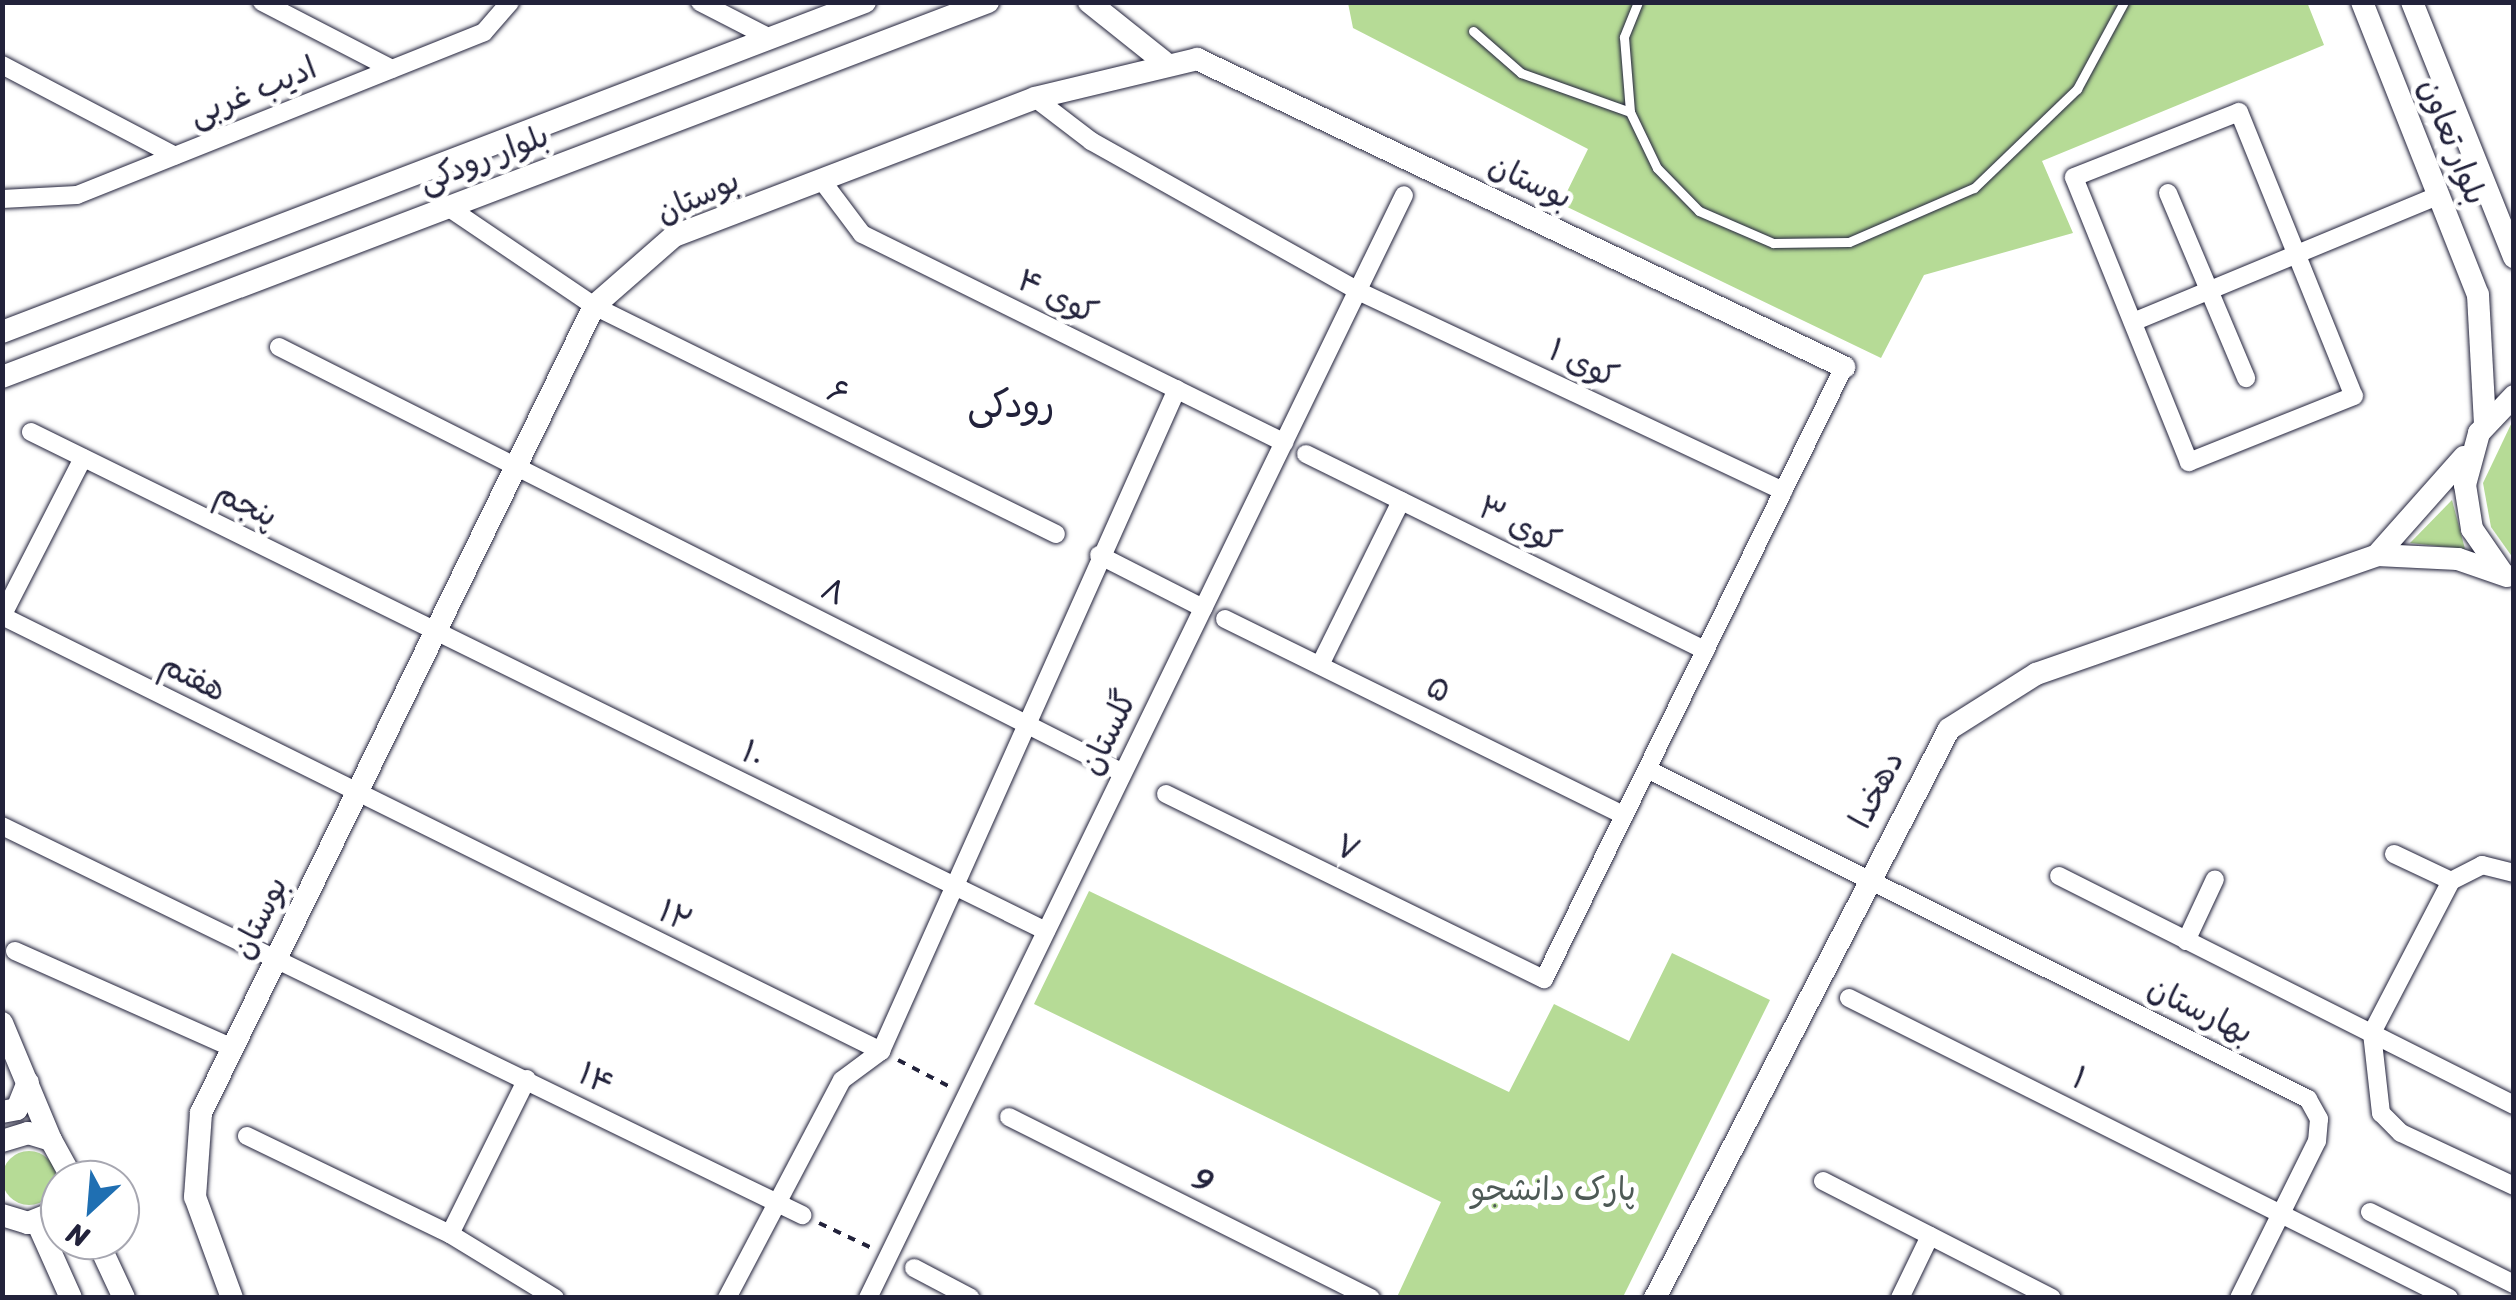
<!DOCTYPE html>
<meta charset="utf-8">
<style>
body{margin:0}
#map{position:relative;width:2516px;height:1300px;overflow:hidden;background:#fff;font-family:Sriracha,"Playpen Sans Arabic",sans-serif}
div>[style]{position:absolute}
.green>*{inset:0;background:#b6db96}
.round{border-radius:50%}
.path>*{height:4px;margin-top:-2px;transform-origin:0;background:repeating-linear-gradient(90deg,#22223b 0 8px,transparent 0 16px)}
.roads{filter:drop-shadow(0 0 2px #22223b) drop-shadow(0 0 2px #22223b)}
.lane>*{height:9px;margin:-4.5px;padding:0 4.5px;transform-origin:4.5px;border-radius:4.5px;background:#fff}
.street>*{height:18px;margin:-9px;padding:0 9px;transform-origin:9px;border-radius:9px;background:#fff}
.secondary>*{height:22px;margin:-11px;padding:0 11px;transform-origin:11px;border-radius:11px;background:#fff}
span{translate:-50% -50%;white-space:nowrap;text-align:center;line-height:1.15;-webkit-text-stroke:10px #fff;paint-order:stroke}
.street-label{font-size:32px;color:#22223b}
.park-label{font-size:32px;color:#4e5a56}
.quarter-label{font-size:38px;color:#22223b}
.frame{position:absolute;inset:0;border:5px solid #22223b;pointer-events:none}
.north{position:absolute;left:40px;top:1160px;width:100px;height:100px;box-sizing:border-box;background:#fff;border:2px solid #a7a7b1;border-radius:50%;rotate:206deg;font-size:28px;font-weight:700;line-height:40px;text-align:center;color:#22223b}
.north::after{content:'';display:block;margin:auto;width:35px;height:45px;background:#1f6fb2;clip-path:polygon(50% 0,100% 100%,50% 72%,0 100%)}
</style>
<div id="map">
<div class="green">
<div style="clip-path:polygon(2307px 2px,2324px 45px,2042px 161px,2073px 233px,1924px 275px,1881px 358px,1561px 204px,1588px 149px,1353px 28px,1348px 3px)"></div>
<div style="clip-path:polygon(2513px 420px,2513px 558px,2491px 527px,2483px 483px)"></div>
<div style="clip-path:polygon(2452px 500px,2465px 549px,2410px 543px)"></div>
<div style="clip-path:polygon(1089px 891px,1509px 1092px,1554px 1004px,1629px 1041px,1672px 953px,1770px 1000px,1623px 1297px,1397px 1297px,1441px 1202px,1034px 1004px)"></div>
<div class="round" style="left:2px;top:1151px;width:54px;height:54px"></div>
</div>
<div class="path">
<div style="left:898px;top:1060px;width:61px;rotate:27.4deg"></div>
<div style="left:819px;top:1223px;width:61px;rotate:25.3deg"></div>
</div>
<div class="roads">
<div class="lane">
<div style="left:1638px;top:2px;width:38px;rotate:112deg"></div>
<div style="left:1624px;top:37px;width:75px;rotate:85.4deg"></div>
<div style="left:1630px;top:112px;width:62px;rotate:64.3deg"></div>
<div style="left:1657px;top:168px;width:60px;rotate:45.7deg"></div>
<div style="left:1699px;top:211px;width:81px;rotate:23.4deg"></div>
<div style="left:1773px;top:243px;width:76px;rotate:-0.8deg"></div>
<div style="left:1849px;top:242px;width:136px;rotate:-23.4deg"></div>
<div style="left:1974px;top:188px;width:143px;rotate:-43.9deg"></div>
<div style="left:2077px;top:89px;width:99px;rotate:-61.6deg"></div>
<div style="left:1473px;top:31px;width:64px;rotate:41.2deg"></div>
<div style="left:1521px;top:73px;width:116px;rotate:19.7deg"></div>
</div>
<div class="street">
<div style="left:262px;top:2px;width:146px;rotate:27.3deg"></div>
<div style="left:700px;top:2px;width:79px;rotate:27.2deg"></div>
<div style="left:2px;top:65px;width:195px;rotate:27.7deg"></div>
<div style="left:1035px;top:98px;width:71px;rotate:37.5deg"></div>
<div style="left:1091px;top:141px;width:306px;rotate:29.3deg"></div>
<div style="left:1358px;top:291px;width:470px;rotate:25.2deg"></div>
<div style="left:2239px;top:112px;width:306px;rotate:68deg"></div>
<div style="left:2354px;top:396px;width:178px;rotate:158.2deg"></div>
<div style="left:2189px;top:462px;width:307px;rotate:-112deg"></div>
<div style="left:2074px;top:177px;width:177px;rotate:-21.5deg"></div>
<div style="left:823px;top:182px;width:65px;rotate:53.1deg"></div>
<div style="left:862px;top:234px;width:471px;rotate:26.3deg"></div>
<div style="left:2168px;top:193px;width:201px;rotate:67.1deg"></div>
<div style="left:2px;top:199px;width:75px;rotate:-3.1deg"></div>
<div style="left:77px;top:195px;width:438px;rotate:-21.8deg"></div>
<div style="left:484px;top:32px;width:40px;rotate:-49deg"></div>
<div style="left:448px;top:207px;width:176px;rotate:34.1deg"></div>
<div style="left:594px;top:306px;width:515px;rotate:26.27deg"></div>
<div style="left:2133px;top:322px;width:329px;rotate:-22.5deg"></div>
<div style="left:279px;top:347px;width:945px;rotate:26.78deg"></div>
<div style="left:31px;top:432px;width:1131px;rotate:26.18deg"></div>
<div style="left:1306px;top:454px;width:445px;rotate:26.2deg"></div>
<div style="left:83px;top:458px;width:178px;rotate:117.1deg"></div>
<div style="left:2px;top:616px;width:981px;rotate:26.33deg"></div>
<div style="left:1099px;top:555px;width:117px;rotate:27deg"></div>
<div style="left:1225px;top:619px;width:445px;rotate:26.2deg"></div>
<div style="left:1320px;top:665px;width:183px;rotate:-63.7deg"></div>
<div style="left:1647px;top:769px;width:739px;rotate:26.53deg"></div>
<div style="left:2308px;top:1099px;width:23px;rotate:61deg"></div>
<div style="left:2319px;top:1119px;width:22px;rotate:95deg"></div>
<div style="left:2317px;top:1141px;width:175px;rotate:116.4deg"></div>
<div style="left:1166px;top:794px;width:421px;rotate:26.1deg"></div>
<div style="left:1544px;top:979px;width:682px;rotate:-63.89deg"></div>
<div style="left:2px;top:826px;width:890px;rotate:25.93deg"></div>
<div style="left:2394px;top:854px;width:63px;rotate:25.3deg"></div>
<div style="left:2451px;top:881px;width:35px;rotate:-27deg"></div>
<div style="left:2482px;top:865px;width:33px;rotate:14deg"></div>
<div style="left:2059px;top:876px;width:509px;rotate:26.72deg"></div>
<div style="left:2451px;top:881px;width:171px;rotate:117.5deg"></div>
<div style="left:2372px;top:1033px;width:81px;rotate:83.6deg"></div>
<div style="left:2381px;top:1113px;width:28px;rotate:45deg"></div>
<div style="left:2401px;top:1133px;width:125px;rotate:25.1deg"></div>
<div style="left:2186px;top:941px;width:68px;rotate:-64.9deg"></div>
<div style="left:15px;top:951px;width:239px;rotate:24deg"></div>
<div style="left:1849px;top:998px;width:671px;rotate:26.57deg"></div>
<div style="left:1009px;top:1117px;width:405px;rotate:26.6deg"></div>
<div style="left:247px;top:1136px;width:225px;rotate:25.8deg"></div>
<div style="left:450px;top:1234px;width:123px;rotate:31.4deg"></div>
<div style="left:1823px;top:1181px;width:257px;rotate:27.1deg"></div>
<div style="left:2370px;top:1212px;width:161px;rotate:26.6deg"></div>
<div style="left:450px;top:1234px;width:173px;rotate:-63.6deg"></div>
<div style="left:914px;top:1268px;width:64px;rotate:27.8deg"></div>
<div style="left:727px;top:1298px;width:246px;rotate:-62.2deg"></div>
<div style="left:842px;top:1080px;width:49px;rotate:-36.6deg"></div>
<div style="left:881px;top:1051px;width:725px;rotate:-65.91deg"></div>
<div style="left:868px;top:1298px;width:1226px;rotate:-64.08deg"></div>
<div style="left:1900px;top:1298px;width:69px;rotate:-64.2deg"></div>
</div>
<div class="secondary">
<div style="left:1089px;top:2px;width:95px;rotate:38.6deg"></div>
<div style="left:2362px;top:2px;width:315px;rotate:68.4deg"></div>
<div style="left:2478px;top:295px;width:129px;rotate:86.9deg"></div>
<div style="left:2412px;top:2px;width:275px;rotate:68.2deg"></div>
<div style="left:2px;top:332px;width:924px;rotate:-20.93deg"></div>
<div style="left:2px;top:377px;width:1055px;rotate:-20.82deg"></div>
<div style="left:2377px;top:555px;width:131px;rotate:-48.4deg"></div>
<div style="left:2501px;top:571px;width:51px;rotate:-124.6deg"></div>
<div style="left:2472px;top:529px;width:45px;rotate:-99deg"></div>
<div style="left:2465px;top:485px;width:54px;rotate:-74.9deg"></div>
<div style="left:2479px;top:433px;width:51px;rotate:-46.6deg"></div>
<div style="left:2px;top:1023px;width:127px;rotate:67.3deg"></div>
<div style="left:2px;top:1112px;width:15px;rotate:-11deg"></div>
<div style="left:17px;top:1109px;width:29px;rotate:-68deg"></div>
<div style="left:2px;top:1141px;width:27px;rotate:-17deg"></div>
<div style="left:28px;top:1133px;width:24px;rotate:17deg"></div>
<div style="left:51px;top:1140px;width:46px;rotate:61.2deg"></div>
<div style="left:2px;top:1215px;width:27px;rotate:17deg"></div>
<div style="left:28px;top:1223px;width:35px;rotate:-22deg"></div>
<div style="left:37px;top:1222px;width:83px;rotate:65.9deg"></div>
<div style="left:97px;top:1240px;width:64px;rotate:65deg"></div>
<div style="left:232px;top:1298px;width:108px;rotate:-110.1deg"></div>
<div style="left:195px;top:1197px;width:84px;rotate:-85.9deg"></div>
<div style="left:201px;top:1113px;width:898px;rotate:-64.03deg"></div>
<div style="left:594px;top:306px;width:106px;rotate:-41.2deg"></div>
<div style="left:674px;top:236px;width:386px;rotate:-20.9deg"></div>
<div style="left:1035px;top:98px;width:167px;rotate:-13.5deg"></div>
<div style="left:1197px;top:59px;width:717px;rotate:25.46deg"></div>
<div style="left:1655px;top:1298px;width:640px;rotate:-62.67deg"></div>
<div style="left:1949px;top:729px;width:103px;rotate:-32.3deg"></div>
<div style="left:2036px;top:674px;width:361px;rotate:-19.2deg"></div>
<div style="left:2377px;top:555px;width:81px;rotate:2.8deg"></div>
<div style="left:2458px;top:559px;width:52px;rotate:19.1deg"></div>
</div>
</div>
<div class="street-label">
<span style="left:253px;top:92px;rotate:-22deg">ادیب غربی</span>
<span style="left:2452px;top:142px;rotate:68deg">بلوار تعاون</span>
<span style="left:484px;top:159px;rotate:-21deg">بلوار رودکی</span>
<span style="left:1530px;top:182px;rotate:25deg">بوستان</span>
<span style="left:698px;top:197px;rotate:-24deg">بوستان</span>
<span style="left:1057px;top:297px;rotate:26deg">کوی ۴</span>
<span style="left:1583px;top:364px;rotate:25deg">کوی ۱</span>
<span style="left:838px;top:393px;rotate:26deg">۶</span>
<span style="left:246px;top:505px;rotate:26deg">پنجم</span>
<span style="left:1519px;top:525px;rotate:26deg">کوی ۳</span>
<span style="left:833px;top:592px;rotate:27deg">۸</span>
<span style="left:193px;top:678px;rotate:27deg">هفتم</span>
<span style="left:1438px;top:690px;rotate:26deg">۵</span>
<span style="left:1109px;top:733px;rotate:-64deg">گلستان</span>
<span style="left:753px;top:755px;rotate:26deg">۱۰</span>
<span style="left:1877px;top:790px;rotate:-63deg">دهخدا</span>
<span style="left:1347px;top:849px;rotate:26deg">۷</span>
<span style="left:675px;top:917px;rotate:26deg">۱۲</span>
<span style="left:260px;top:918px;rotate:-64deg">بوستان</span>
<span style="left:2200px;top:1011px;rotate:26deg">بهارستان</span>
<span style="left:2079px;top:1079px;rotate:27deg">۱</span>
<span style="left:596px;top:1080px;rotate:26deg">۱۴</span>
<span style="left:1203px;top:1180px;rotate:27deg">9</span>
</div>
<div class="park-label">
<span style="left:1553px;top:1190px">پارک دانشجو</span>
</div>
<div class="quarter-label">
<span style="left:1011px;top:405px">رودکی</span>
</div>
<div class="frame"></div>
<div class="north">N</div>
</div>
